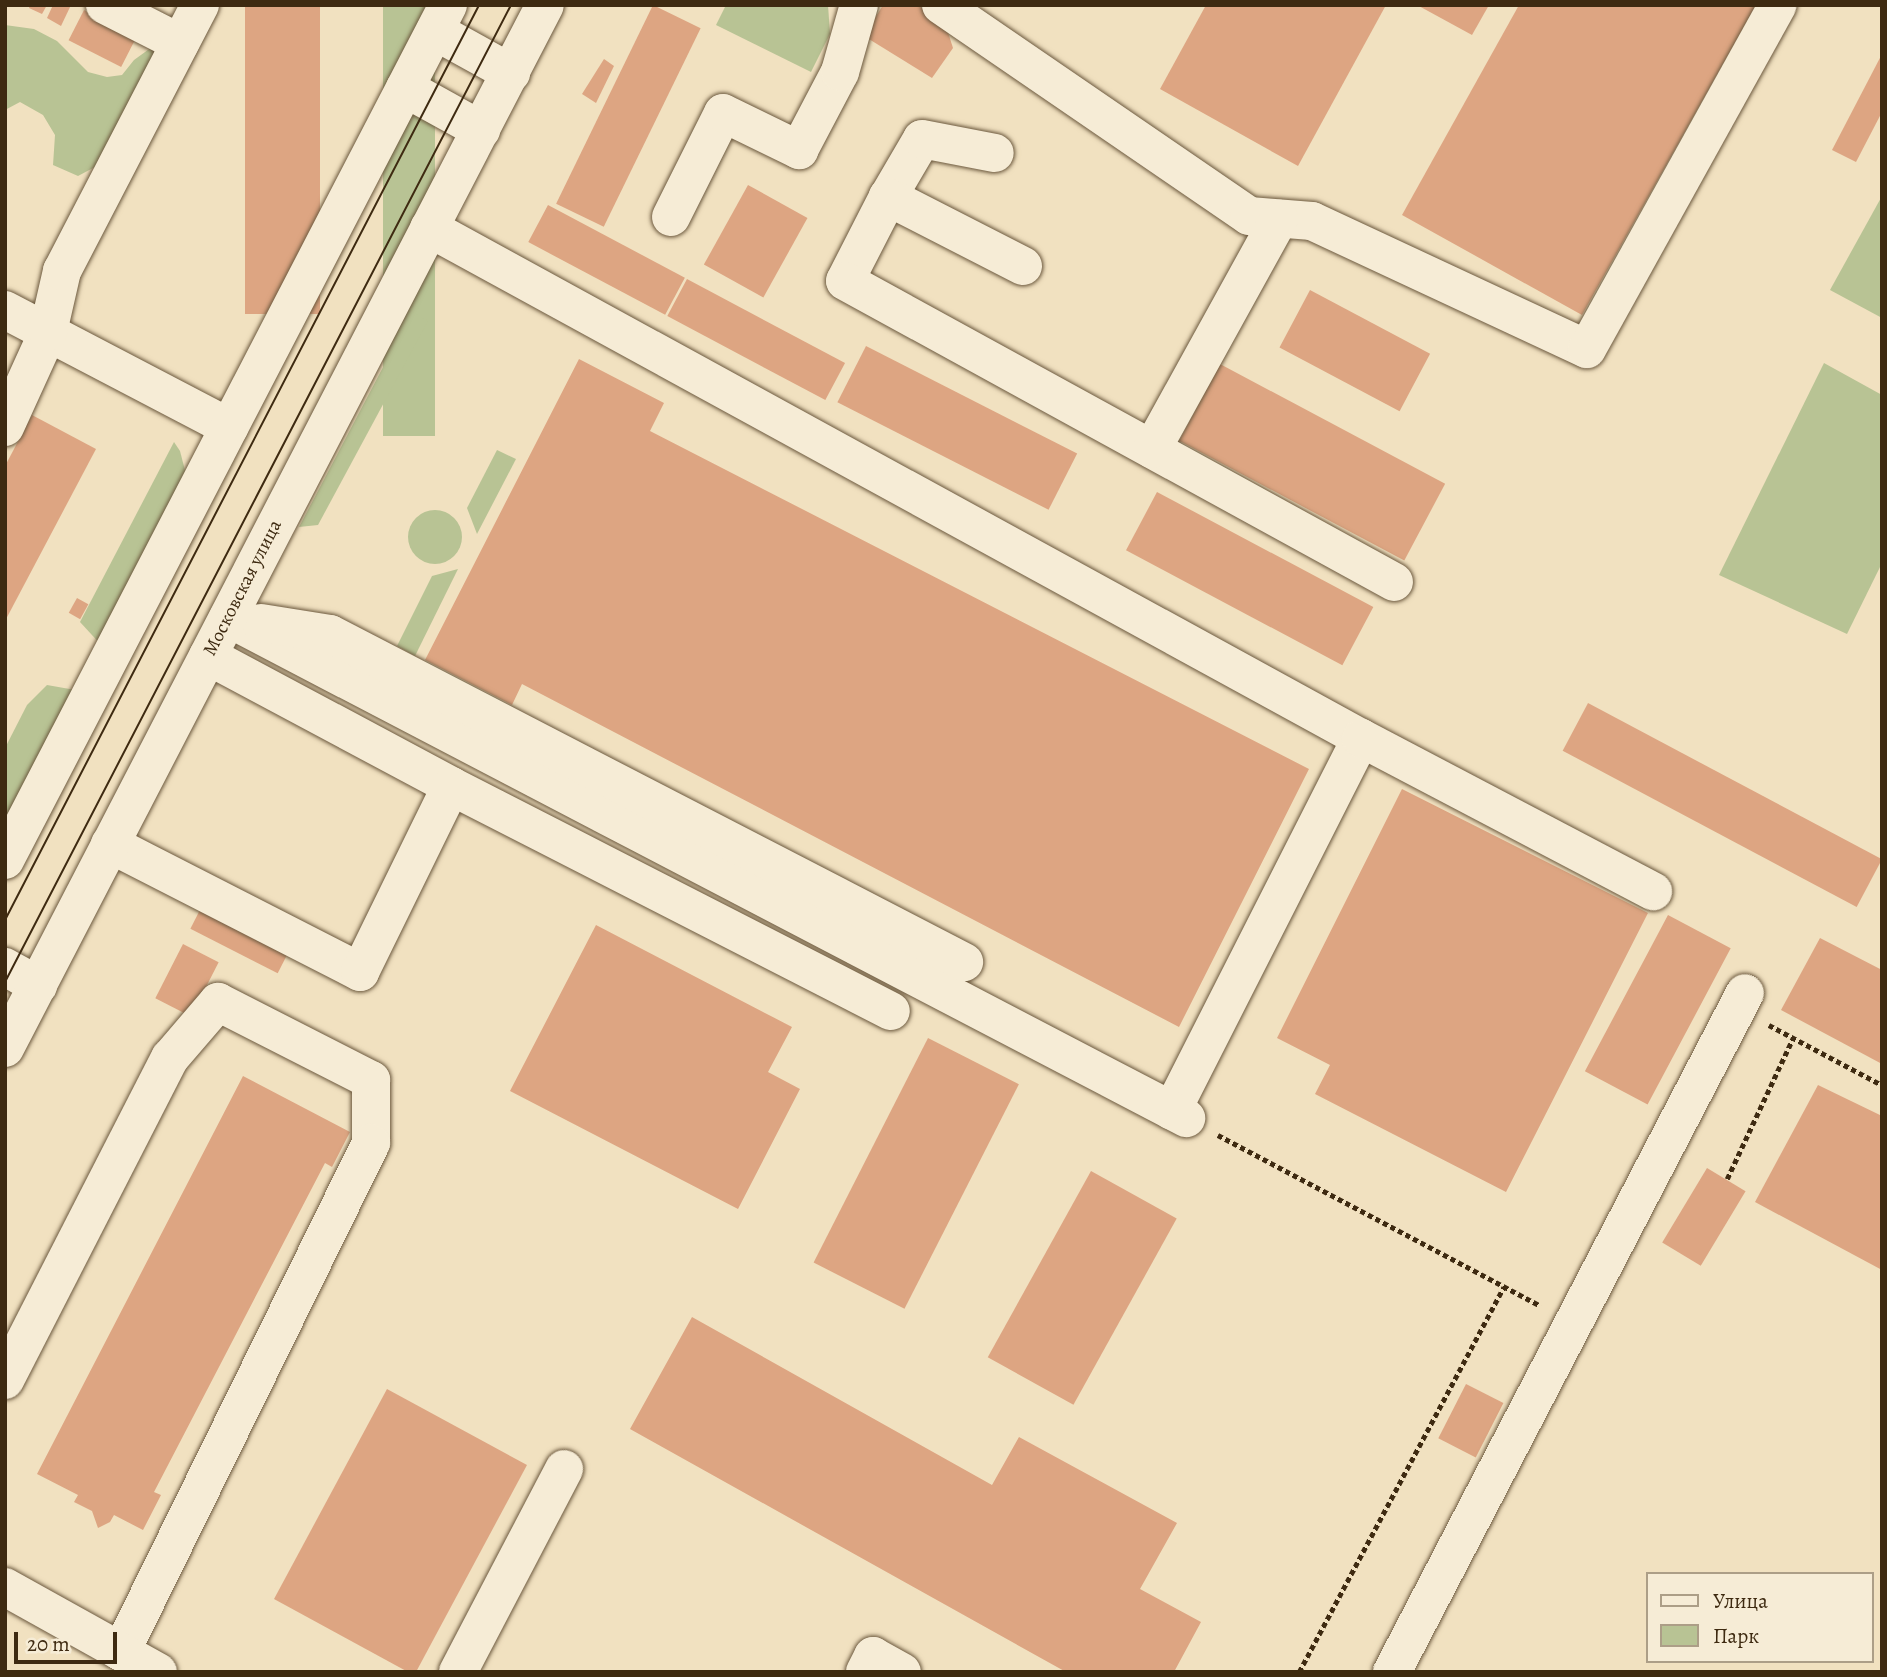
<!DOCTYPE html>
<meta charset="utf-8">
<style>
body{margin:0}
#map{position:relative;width:1887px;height:1677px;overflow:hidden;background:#f1e1c0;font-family:Alegreya,serif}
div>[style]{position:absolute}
.green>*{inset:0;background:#b8c394;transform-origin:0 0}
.round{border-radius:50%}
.building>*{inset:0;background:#dda582;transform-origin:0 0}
.path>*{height:4.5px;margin-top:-2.25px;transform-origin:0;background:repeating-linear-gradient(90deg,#3e2a11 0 5px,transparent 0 8.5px)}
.roads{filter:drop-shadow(0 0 2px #6b583d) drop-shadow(0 0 2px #6b583d)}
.minor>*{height:38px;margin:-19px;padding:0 19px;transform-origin:19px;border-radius:19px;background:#f6ecd6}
.tram>*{height:2px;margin:-1px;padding:0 1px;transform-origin:1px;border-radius:1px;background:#3e2a11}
span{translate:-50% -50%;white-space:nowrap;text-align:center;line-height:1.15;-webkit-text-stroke:5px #f6ecd6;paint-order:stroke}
.street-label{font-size:19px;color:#3e2a11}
.frame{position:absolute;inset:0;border:7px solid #3e2a11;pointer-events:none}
.legend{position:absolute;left:1646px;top:1572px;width:228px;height:91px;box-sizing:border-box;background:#f6ecd6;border:2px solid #ac9e87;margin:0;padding:9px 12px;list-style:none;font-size:21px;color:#3e2a11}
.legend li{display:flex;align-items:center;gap:14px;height:35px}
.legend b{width:35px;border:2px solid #ac9e87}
.scale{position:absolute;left:14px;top:1632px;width:103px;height:32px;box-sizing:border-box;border:4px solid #3e2a11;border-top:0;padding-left:9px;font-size:21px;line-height:24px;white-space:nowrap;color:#3e2a11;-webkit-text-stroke:5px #f6ecd6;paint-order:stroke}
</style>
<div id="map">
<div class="green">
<div style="left:383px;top:5px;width:52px;height:431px"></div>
<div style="clip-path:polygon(726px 5px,828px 5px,830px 34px,811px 72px,716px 25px)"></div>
<div style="clip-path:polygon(5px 25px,34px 29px,57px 41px,88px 72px,107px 77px,122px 75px,134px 60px,152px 47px,159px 56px,110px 159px,78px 176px,53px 165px,55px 135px,43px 115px,20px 102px,5px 110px)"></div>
<div style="clip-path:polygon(1882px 196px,1882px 318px,1830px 290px)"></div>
<div style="clip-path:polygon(412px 312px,428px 321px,318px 525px,299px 527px)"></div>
<div style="clip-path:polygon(1824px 363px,1882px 395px,1882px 563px,1847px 634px,1719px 575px)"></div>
<div style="clip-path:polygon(174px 442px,180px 451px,188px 482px,103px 647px,80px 622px)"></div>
<div style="clip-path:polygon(497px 450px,516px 459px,477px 534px,467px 508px)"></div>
<div class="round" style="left:408px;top:510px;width:54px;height:54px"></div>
<div style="clip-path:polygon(458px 569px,415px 656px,397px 646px,432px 576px)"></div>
<div style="clip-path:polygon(47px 685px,81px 691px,5px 835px,5px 748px,27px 705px)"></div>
</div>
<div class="building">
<div style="clip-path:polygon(30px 5px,47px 5px,42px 14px,29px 8px)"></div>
<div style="clip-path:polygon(53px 5px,71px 5px,61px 26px,47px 18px)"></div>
<div style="left:245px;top:5px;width:75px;height:309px"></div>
<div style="left:653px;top:5px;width:53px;height:221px;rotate:26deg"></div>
<div style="clip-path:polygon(883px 5px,917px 5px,945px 23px,953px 48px,932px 78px,864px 36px)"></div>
<div style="clip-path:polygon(1206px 5px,1386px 5px,1298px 166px,1160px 89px)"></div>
<div style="clip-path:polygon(1417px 5px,1489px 5px,1472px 35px)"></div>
<div style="clip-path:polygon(1519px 5px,1756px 5px,1582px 315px,1402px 215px)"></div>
<div style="left:84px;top:10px;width:59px;height:34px;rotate:27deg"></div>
<div style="clip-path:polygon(1882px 54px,1882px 112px,1856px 162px,1832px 150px)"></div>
<div style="clip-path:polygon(604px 59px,614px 66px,596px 103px,582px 94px)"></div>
<div style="left:748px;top:185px;width:68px;height:91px;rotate:29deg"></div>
<div style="left:548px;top:205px;width:155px;height:42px;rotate:28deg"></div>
<div style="left:687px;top:279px;width:179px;height:42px;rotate:28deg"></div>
<div style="left:1310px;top:290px;width:136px;height:65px;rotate:28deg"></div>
<div style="left:866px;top:346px;width:237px;height:63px;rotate:27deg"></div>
<div style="clip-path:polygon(579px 359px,664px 403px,650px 431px,1309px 769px,1179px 1027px,522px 684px,512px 705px,425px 660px)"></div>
<div style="left:1220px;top:364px;width:255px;height:87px;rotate:28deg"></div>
<div style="clip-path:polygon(32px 415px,96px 449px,5px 621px,5px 466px)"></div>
<div style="left:1157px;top:492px;width:245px;height:66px;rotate:28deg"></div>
<div style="left:77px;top:598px;width:13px;height:17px;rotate:29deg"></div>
<div style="left:1588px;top:703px;width:333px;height:54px;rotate:28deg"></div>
<div style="clip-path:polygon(1402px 789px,1648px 913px,1506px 1192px,1315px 1094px,1330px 1065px,1277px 1038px)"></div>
<div style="left:204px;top:902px;width:98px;height:30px;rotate:27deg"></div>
<div style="left:1668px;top:915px;width:71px;height:177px;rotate:28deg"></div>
<div style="clip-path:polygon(596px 925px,792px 1027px,768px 1072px,800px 1089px,738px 1209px,510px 1091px)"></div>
<div style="clip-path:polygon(1820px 938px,1882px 970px,1882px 1064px,1781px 1010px)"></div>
<div style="left:183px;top:944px;width:40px;height:61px;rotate:27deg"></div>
<div style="left:928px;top:1038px;width:102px;height:252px;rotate:27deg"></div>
<div style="clip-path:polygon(243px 1076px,350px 1132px,332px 1167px,325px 1163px,154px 1492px,161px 1495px,143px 1530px,114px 1515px,110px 1522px,98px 1528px,92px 1511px,74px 1502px,78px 1495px,37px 1474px)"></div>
<div style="clip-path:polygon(1818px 1085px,1882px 1116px,1882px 1270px,1755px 1202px)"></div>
<div style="left:1707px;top:1168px;width:45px;height:87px;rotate:31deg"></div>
<div style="left:1091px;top:1171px;width:98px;height:213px;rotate:29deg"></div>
<div style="clip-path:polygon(692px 1317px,992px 1485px,1019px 1437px,1177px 1523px,1140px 1589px,1201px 1622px,1174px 1672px,1066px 1672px,630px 1429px)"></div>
<div style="left:1466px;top:1384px;width:42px;height:61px;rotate:27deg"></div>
<div style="clip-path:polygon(387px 1389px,527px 1465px,416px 1672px,408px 1672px,274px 1599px)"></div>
</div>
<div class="path">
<div style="left:1769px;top:1025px;width:128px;rotate:28deg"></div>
<div style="left:1218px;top:1135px;width:365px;rotate:27.9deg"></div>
<div style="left:1727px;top:1179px;width:156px;rotate:-64.9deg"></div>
<div style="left:1299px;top:1672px;width:436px;rotate:-62deg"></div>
</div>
<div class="roads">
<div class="minor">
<div style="left:105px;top:5px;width:84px;rotate:26.9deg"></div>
<div style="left:941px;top:5px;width:373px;rotate:34.4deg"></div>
<div style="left:1249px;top:216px;width:63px;rotate:4.5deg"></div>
<div style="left:1312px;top:221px;width:303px;rotate:25deg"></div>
<div style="left:1587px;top:349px;width:393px;rotate:-61deg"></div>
<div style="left:435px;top:31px;width:87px;rotate:28.9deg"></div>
<div style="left:405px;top:88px;width:87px;rotate:28.9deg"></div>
<div style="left:888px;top:197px;width:67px;rotate:-59.6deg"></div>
<div style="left:922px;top:139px;width:74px;rotate:10.9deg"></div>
<div style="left:671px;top:217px;width:116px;rotate:-63.4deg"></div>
<div style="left:723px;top:113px;width:85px;rotate:26deg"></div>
<div style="left:799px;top:150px;width:88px;rotate:-62.3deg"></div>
<div style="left:840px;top:72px;width:70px;rotate:-74.2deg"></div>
<div style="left:429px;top:228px;width:1062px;rotate:28.69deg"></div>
<div style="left:1361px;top:738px;width:418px;rotate:116.9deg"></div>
<div style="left:1023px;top:266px;width:152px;rotate:-152.9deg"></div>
<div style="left:888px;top:197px;width:94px;rotate:117.1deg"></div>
<div style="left:845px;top:281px;width:626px;rotate:28.73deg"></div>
<div style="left:5px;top:310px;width:253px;rotate:27.6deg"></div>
<div style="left:5px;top:427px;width:104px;rotate:-65.6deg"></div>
<div style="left:48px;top:332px;width:63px;rotate:-77.1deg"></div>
<div style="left:62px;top:271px;width:300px;rotate:-62.6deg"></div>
<div style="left:1152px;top:449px;width:263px;rotate:-61.1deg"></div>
<div style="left:228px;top:618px;width:1081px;rotate:27.56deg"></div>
<div style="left:261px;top:623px;width:70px;rotate:9.1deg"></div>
<div style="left:330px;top:634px;width:714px;rotate:27.35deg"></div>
<div style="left:208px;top:656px;width:276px;rotate:28.1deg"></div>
<div style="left:451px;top:786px;width:494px;rotate:27.1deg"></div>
<div style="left:1361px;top:738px;width:330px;rotate:27.7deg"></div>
<div style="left:110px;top:844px;width:281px;rotate:27.1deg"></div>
<div style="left:360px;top:972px;width:207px;rotate:-63.9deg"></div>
<div style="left:5px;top:860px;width:963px;rotate:-62.61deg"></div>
<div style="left:5px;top:967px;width:38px;rotate:29deg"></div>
<div style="left:5px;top:1048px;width:1174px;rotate:-62.63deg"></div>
<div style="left:5px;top:1380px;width:362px;rotate:-62.9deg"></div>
<div style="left:170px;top:1058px;width:74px;rotate:-49.4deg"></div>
<div style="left:218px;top:1002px;width:172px;rotate:27deg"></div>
<div style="left:371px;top:1080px;width:63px;rotate:90deg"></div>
<div style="left:371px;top:1143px;width:567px;rotate:116.16deg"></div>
<div style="left:5px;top:1587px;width:175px;rotate:29.1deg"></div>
<div style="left:458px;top:1672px;width:229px;rotate:-62.4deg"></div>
<div style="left:865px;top:1672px;width:18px;rotate:-63deg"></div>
<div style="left:873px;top:1656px;width:33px;rotate:29deg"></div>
<div style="left:1392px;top:1672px;width:765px;rotate:-62.53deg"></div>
</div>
</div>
<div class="tram">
<div style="left:5px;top:920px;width:1030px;rotate:-62.61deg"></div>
<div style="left:5px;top:982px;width:1100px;rotate:-62.62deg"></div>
</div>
<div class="street-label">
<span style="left:243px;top:588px;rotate:-63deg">Московская улица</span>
</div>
<div class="frame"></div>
<ul class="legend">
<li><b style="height:9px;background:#f6ecd6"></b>Улица</li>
<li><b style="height:19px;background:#b8c394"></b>Парк</li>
</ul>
<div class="scale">20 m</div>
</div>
